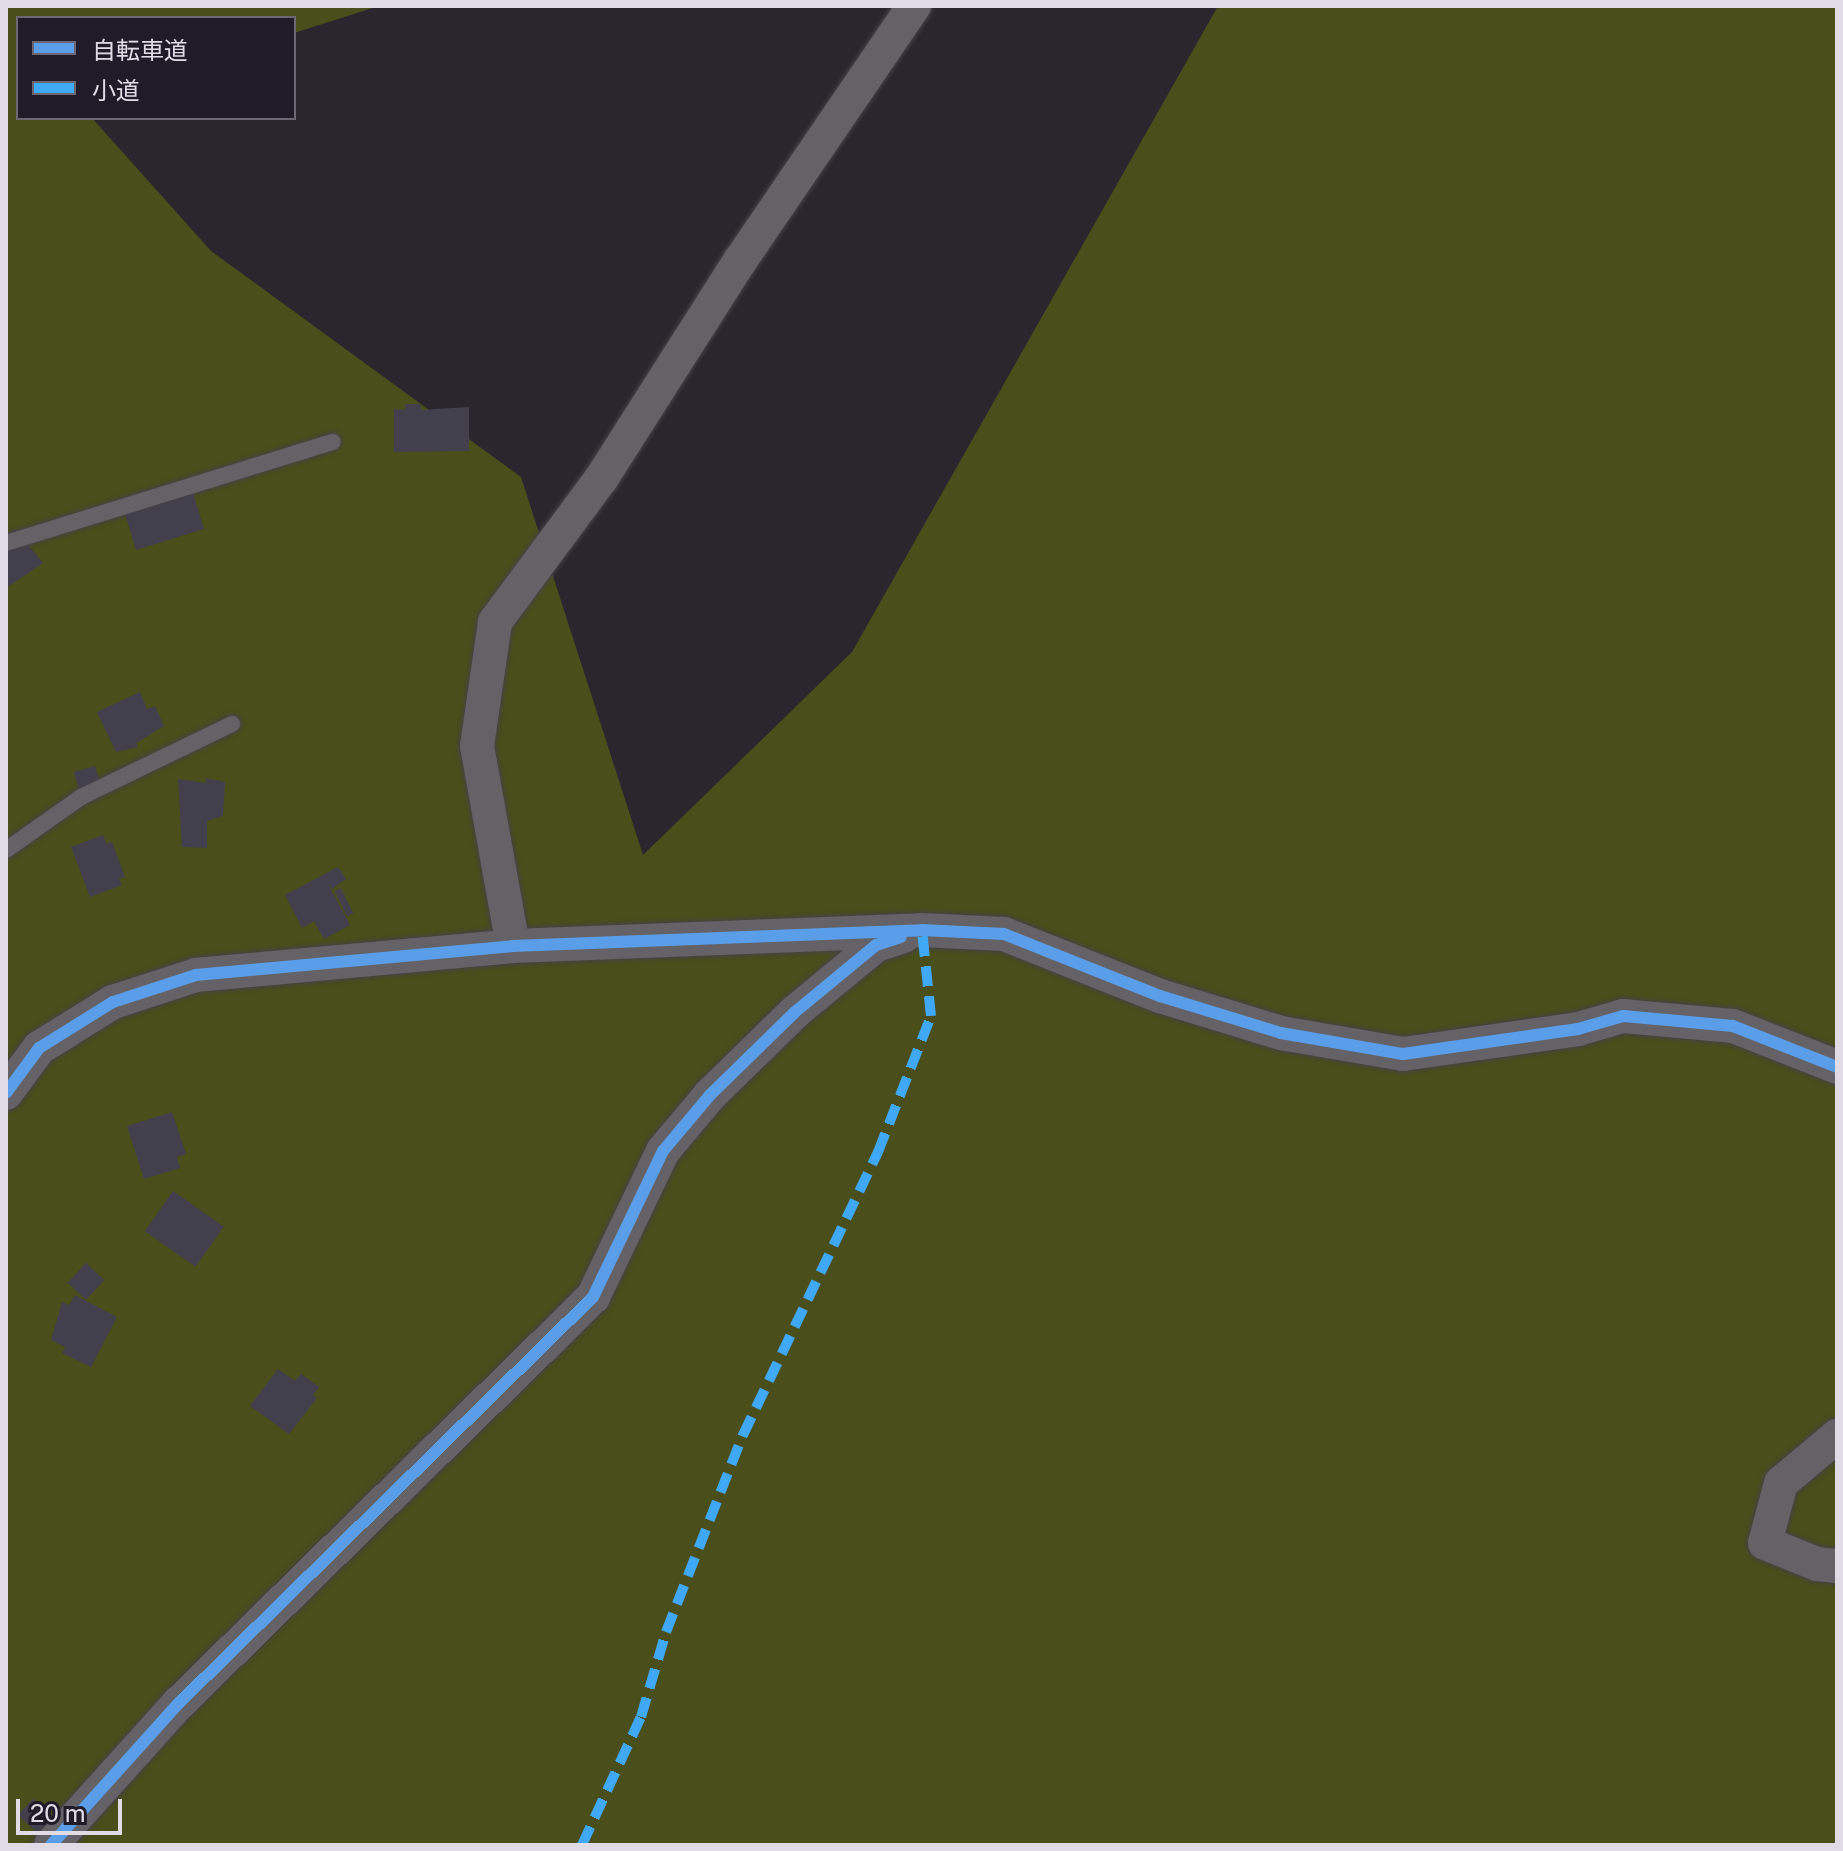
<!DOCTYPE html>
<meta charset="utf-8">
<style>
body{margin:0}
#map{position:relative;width:1843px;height:1851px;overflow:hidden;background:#2b262e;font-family:"Public Sans","Noto Sans JP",sans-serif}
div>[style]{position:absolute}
.forest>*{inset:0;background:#494e1a}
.building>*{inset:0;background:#42404d;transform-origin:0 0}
.roads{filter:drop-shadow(0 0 2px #454147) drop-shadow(0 0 2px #454147)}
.lane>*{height:16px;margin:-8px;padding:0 8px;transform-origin:8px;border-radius:8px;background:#646267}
.street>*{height:34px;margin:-17px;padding:0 17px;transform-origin:17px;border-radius:17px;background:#646267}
.quiet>*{height:10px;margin-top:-5px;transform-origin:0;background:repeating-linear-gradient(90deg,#3fa9f5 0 20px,transparent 0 30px)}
.cycleway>*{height:12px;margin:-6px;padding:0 6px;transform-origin:6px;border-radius:6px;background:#5a9eea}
span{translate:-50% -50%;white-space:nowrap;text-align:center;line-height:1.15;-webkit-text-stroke:7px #211a28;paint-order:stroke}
.frame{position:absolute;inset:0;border:8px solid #e0dbe5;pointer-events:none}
.legend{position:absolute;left:16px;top:16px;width:280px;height:104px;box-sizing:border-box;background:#211a28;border:2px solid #6d6774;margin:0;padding:10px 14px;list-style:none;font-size:24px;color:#e0dbe5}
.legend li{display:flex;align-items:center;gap:16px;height:40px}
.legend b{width:40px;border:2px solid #6d6774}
.scale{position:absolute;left:16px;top:1799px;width:106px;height:36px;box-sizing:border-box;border:4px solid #e0dbe5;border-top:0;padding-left:10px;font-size:24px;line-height:28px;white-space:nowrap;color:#e0dbe5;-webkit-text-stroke:6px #211a28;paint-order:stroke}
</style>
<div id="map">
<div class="forest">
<div style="clip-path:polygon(6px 6px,379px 6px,294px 33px,294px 18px,18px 18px,18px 118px,92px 118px,211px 251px,521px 477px,643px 855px,852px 652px,1218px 6px,1837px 6px,1837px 1845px,6px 1845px)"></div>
</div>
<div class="building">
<div style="clip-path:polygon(405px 404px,421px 404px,421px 410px,469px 407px,469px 451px,394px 452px,394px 409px,405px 410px)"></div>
<div style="clip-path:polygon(178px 481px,180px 485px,190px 483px,204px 529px,136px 550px,123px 507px,147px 500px,145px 491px)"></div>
<div style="clip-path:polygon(15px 529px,43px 563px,6px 588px,6px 536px)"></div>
<div style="clip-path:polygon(140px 692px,147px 709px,155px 706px,164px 726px,136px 743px,138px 747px,116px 752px,97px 712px)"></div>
<div style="left:95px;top:766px;width:22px;height:22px;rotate:74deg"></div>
<div style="clip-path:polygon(205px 778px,225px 782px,223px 816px,207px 821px,207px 848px,182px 847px,178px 779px,206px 783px)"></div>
<div style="clip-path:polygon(103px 835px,106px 844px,112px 842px,125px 877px,119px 879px,122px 885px,90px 897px,71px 847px)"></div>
<div style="clip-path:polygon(338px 867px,346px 879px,332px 889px,327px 882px,350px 925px,324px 939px,314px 921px,302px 928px,285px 895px)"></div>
<div style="left:341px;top:888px;width:28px;height:7px;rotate:64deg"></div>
<div style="clip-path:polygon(172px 1112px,186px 1154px,177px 1157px,180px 1168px,144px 1179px,127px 1126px)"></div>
<div style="left:173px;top:1191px;width:62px;height:49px;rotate:35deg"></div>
<div style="left:86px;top:1263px;width:25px;height:27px;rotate:43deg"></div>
<div style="clip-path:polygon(75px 1295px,117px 1317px,91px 1367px,62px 1353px,65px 1347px,51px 1340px,62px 1302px,69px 1305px)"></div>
<div style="clip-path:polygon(278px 1369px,295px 1381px,301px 1374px,319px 1387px,313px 1395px,317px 1398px,289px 1434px,250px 1406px)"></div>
<div style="left:33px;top:1799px;width:35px;height:22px;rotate:43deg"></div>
</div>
<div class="roads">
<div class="lane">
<div style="left:6px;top:543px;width:342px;rotate:-17.2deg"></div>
<div style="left:6px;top:850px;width:92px;rotate:-35.2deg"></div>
<div style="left:81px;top:797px;width:168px;rotate:-25.8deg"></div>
</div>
<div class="street">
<div style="left:513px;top:946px;width:203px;rotate:-100.2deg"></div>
<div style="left:477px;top:746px;width:125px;rotate:-81.7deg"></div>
<div style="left:495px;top:622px;width:178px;rotate:-53.5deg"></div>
<div style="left:601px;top:479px;width:259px;rotate:-57.5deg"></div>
<div style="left:740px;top:261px;width:309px;rotate:-55.7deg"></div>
<div style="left:6px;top:1093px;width:56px;rotate:-53.7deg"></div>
<div style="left:39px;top:1048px;width:87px;rotate:-31.9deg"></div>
<div style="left:113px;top:1002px;width:87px;rotate:-18deg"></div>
<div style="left:196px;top:975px;width:318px;rotate:-5.2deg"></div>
<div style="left:513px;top:946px;width:409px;rotate:-2.2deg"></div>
<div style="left:922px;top:930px;width:82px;rotate:2.8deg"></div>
<div style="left:1004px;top:934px;width:168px;rotate:21.7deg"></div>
<div style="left:1160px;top:996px;width:127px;rotate:17deg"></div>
<div style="left:1281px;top:1033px;width:124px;rotate:9.8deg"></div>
<div style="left:1403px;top:1054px;width:177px;rotate:-8.1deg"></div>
<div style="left:1578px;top:1029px;width:47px;rotate:-16.1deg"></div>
<div style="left:1623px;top:1016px;width:110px;rotate:5.2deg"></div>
<div style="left:1733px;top:1026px;width:112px;rotate:21.5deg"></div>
<div style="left:1837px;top:1436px;width:73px;rotate:140deg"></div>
<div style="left:1781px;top:1483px;width:62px;rotate:104.9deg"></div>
<div style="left:1765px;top:1543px;width:56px;rotate:22deg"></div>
<div style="left:1817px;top:1564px;width:20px;rotate:6deg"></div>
<div style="left:51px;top:1845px;width:191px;rotate:-48deg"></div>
<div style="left:179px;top:1703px;width:580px;rotate:-44.44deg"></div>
<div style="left:593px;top:1297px;width:162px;rotate:-64.4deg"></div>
<div style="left:663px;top:1151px;width:73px;rotate:-50deg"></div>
<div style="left:710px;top:1095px;width:119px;rotate:-44.3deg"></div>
<div style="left:795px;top:1012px;width:105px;rotate:-39.6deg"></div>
<div style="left:876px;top:945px;width:29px;rotate:-18deg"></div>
</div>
</div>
<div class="quiet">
<div style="left:582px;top:1845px;width:141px;rotate:-65.3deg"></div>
<div style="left:641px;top:1717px;width:89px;rotate:-73.6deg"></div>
<div style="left:666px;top:1632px;width:212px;rotate:-68.7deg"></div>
<div style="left:743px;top:1435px;width:314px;rotate:-64.5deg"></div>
<div style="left:878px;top:1152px;width:146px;rotate:-68.7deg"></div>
<div style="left:931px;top:1016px;width:86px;rotate:-96deg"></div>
</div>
<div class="cycleway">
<div style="left:6px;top:1093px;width:56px;rotate:-53.7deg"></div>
<div style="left:39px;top:1048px;width:87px;rotate:-31.9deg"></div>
<div style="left:113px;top:1002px;width:87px;rotate:-18deg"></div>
<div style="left:196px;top:975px;width:318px;rotate:-5.2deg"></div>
<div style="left:513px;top:946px;width:409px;rotate:-2.2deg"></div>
<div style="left:922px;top:930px;width:82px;rotate:2.8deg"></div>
<div style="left:1004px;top:934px;width:168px;rotate:21.7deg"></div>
<div style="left:1160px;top:996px;width:127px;rotate:17deg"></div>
<div style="left:1281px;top:1033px;width:124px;rotate:9.8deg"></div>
<div style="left:1403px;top:1054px;width:177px;rotate:-8.1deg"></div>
<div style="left:1578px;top:1029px;width:47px;rotate:-16.1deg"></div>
<div style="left:1623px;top:1016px;width:110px;rotate:5.2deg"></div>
<div style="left:1733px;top:1026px;width:112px;rotate:21.5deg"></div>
<div style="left:51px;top:1845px;width:191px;rotate:-48deg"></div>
<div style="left:179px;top:1703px;width:580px;rotate:-44.44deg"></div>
<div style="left:593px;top:1297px;width:162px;rotate:-64.4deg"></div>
<div style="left:663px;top:1151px;width:73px;rotate:-50deg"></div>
<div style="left:710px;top:1095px;width:119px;rotate:-44.3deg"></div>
<div style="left:795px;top:1012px;width:105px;rotate:-39.6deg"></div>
<div style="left:876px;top:945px;width:26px;rotate:-18deg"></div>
</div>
<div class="frame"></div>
<ul class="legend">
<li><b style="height:10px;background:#5a9eea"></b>自転車道</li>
<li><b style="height:10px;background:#3fa9f5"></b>小道</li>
</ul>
<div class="scale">20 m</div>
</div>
